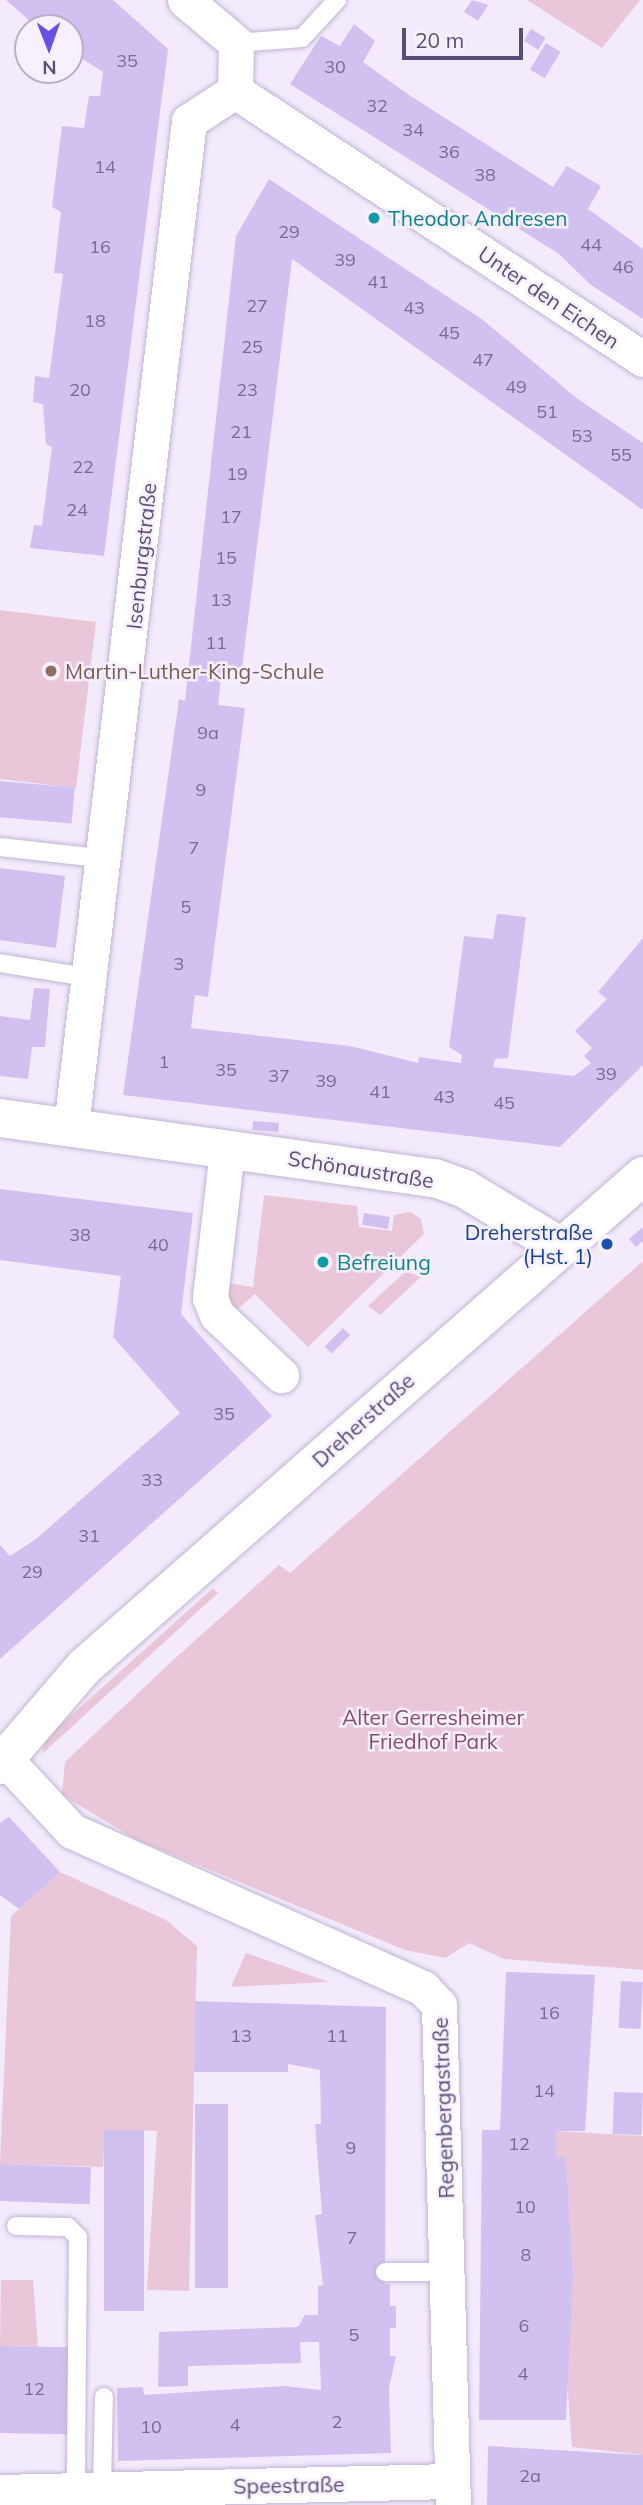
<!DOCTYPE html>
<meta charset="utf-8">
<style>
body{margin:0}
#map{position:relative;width:643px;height:2505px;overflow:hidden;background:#f3eafc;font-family:Mulish,sans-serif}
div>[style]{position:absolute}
.green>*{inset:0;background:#eac7d8}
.building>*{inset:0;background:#d1c1f1;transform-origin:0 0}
.roads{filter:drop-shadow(0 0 2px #c0b4d4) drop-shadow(0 0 2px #c0b4d4)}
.lane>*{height:18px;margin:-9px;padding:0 9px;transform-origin:9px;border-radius:9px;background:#fff}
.street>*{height:35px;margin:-17.5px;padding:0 17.5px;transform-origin:17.5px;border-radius:17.5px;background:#fff}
.secondary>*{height:38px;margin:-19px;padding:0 19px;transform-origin:19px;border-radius:19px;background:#fff}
.dots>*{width:19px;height:19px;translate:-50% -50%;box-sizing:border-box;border:4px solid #f8f0ff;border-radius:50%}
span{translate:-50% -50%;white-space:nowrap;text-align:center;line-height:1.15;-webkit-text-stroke:5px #f8f0ff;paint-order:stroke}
.number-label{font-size:18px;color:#766a96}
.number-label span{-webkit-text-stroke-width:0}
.culture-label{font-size:21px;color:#0d838f}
.left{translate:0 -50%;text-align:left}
.street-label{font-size:21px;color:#584d77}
.education-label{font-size:21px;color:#785e54}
.transit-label{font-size:21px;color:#164399}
.right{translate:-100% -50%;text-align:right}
.park-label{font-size:21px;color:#894a62}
.north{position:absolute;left:14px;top:14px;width:70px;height:70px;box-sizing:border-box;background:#f8f0ff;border:2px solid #b8afc9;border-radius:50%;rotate:179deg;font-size:19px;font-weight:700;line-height:28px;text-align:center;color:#584d77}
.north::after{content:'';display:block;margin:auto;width:24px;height:32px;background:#6651e3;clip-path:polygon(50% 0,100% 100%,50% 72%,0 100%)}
.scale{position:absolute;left:402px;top:28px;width:121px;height:32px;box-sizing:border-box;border:4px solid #584d77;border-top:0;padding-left:9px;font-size:21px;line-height:24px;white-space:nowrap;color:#584d77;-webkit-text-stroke:5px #f8f0ff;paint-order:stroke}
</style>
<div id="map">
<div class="green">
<div style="clip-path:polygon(527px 0,640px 0,602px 48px)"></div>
<div style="clip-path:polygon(0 610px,96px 622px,76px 788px,0 779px)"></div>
<div style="clip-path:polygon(264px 1195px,357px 1206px,359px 1227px,392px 1231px,394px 1215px,410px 1212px,421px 1219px,424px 1234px,308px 1347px,255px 1294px,236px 1310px,226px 1299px,227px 1283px,253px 1287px)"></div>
<div style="clip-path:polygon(643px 1261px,643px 1970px,504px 1959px,469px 1943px,445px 1958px,405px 1950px,137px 1840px,62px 1795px,65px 1762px,170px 1663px,279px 1565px,290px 1573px)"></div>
<div style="clip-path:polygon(406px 1271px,421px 1277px,380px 1315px,368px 1306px)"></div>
<div style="clip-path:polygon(213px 1588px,218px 1593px,42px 1754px,46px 1738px)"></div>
<div style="clip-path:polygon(60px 1872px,166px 1920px,197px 1946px,189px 2291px,147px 2290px,157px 2131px,105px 2130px,103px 2167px,0 2164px,11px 1916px)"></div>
<div style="clip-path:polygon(246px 1953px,329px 1982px,231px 1987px)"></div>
<div style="clip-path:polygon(556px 2131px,643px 2136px,643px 2455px,572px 2447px,565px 2354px,573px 2275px,566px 2158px,556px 2157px)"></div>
<div style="clip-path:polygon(1px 2280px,33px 2280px,38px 2347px,0 2346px)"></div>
</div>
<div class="building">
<div style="clip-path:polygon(6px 0,113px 0,168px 49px,104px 556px,30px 548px,34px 525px,42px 526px,52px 447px,46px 444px,43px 404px,33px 402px,35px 376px,49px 378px,63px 274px,54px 273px,61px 212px,52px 207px,62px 126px,84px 128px,89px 96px,100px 96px,103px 72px,70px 51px,70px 28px,38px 28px)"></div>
<div style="clip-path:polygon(472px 0,488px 5px,478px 21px,464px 12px)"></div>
<div style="clip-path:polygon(354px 24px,375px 41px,363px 62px,409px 95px,553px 187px,567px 166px,601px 186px,588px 209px,643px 249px,643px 319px,591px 285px,559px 254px,290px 84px,321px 36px,340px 46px)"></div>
<div style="left:531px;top:29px;width:17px;height:14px;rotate:31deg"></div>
<div style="left:546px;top:43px;width:17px;height:31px;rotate:31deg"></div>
<div style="clip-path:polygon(269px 179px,483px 320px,579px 400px,643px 443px,643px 510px,292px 259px,242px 669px,222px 667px,218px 705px,245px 708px,208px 997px,195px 995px,191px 1028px,350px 1046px,418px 1063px,419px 1057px,461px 1063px,462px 1055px,449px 1047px,464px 936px,493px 939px,497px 914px,526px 917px,508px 1058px,495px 1059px,493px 1067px,574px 1076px,591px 1063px,584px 1056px,592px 1048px,575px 1031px,607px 999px,598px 992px,643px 938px,643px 1065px,560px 1147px,123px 1095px,179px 699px,185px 701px,236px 236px)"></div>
<div style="left:0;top:781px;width:75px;height:36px;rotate:5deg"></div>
<div style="clip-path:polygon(0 868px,65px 876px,56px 948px,0 940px)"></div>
<div style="clip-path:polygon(34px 988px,50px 989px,45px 1047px,32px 1047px,28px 1079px,0 1076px,0 1016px,30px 1020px)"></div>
<div style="left:253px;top:1121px;width:26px;height:9px;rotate:4deg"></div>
<div style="clip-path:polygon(0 1189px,193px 1213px,181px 1314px,272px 1416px,0 1659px,0 1545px,10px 1556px,36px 1539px,180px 1413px,113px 1337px,121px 1276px,0 1260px)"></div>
<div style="left:364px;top:1213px;width:26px;height:12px;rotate:9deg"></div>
<div style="clip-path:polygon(643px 1227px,643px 1241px,636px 1247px,629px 1239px)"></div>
<div style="left:343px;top:1328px;width:10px;height:26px;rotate:45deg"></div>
<div style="clip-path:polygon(9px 1817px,60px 1872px,19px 1909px,0 1895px,0 1823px)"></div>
<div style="clip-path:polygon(506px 1972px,595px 1975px,585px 2131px,556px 2131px,556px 2157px,566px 2157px,573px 2275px,566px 2420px,479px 2420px,482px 2130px,500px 2130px)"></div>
<div style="left:621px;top:1981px;width:22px;height:47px;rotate:3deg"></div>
<div style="clip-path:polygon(195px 2001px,386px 2007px,385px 2284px,390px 2284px,390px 2306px,396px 2306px,396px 2328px,390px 2328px,390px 2356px,396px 2356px,389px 2388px,391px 2453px,118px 2461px,117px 2388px,143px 2387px,144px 2395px,284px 2386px,321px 2390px,319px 2342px,300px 2342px,301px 2363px,188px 2366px,188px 2386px,158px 2387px,159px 2332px,298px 2327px,305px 2315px,318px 2315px,318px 2286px,323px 2285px,315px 2215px,322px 2214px,315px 2124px,321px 2124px,320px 2070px,288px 2064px,288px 2072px,194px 2072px)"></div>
<div style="left:614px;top:2092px;width:29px;height:42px;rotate:2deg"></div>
<div style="left:228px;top:2104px;width:184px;height:33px;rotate:90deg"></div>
<div style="left:104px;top:2130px;width:40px;height:181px"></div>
<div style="left:0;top:2164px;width:91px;height:37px;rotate:2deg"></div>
<div style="left:0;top:2346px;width:69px;height:87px;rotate:1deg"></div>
<div style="clip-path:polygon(488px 2446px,643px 2455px,643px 2505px,487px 2505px)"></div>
</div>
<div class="roads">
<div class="lane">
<div style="left:236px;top:43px;width:66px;rotate:-4.3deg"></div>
<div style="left:302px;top:38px;width:52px;rotate:-47.4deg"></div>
<div style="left:0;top:847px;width:108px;rotate:6.4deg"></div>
<div style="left:0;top:963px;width:93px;rotate:9.3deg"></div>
<div style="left:16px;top:2226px;width:52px;rotate:1.1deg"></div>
<div style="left:68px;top:2227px;width:14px;rotate:45deg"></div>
<div style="left:78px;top:2237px;width:253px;rotate:90.5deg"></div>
<div style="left:385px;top:2272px;width:63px"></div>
<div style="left:102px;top:2489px;width:92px;rotate:-88.8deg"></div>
</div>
<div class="street">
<div style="left:185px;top:0;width:67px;rotate:40.1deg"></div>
<div style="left:236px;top:43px;width:48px;rotate:91.2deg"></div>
<div style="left:235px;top:91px;width:488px;rotate:33.3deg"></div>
<div style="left:71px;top:1127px;width:1013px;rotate:-83.31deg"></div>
<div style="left:189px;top:121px;width:55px;rotate:-33.1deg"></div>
<div style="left:227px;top:1150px;width:149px;rotate:96.6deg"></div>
<div style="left:210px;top:1298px;width:18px;rotate:68deg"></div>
<div style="left:217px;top:1315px;width:88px;rotate:43.2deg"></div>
<div style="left:6px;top:1760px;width:97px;rotate:47.1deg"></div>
<div style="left:72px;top:1831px;width:385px;rotate:24.1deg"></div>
<div style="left:423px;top:1988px;width:23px;rotate:47deg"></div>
<div style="left:439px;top:2005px;width:500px;rotate:88.4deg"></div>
<div style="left:0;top:2492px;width:452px;rotate:-1.4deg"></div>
</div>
<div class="secondary">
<div style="left:0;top:1118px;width:439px;rotate:7.9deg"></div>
<div style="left:435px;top:1178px;width:32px;rotate:20deg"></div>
<div style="left:465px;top:1189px;width:112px;rotate:31.1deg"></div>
<div style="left:0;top:1765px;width:129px;rotate:-49.4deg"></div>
<div style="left:84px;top:1667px;width:744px;rotate:-41.29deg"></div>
</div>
</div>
<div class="dots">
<div style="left:374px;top:218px;background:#0f9aa8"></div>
<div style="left:51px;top:671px;background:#8d6e63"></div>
<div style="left:607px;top:1244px;background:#1a4fb4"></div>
<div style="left:323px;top:1262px;background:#0f9aa8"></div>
</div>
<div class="number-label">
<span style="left:127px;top:61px">35</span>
<span style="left:335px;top:67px">30</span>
<span style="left:377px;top:106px">32</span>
<span style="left:413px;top:130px">34</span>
<span style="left:449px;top:152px">36</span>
<span style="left:105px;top:167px">14</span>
<span style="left:485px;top:175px">38</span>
<span style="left:289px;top:232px">29</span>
<span style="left:591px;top:245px">44</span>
<span style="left:100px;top:247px">16</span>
<span style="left:345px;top:260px">39</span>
<span style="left:623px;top:267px">46</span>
<span style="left:378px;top:282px">41</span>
<span style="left:257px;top:306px">27</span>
<span style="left:414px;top:308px">43</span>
<span style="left:95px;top:321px">18</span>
<span style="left:449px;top:333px">45</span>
<span style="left:252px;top:347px">25</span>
<span style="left:483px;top:360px">47</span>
<span style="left:516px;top:387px">49</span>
<span style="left:80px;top:390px">20</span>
<span style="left:247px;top:390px">23</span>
<span style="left:547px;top:412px">51</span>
<span style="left:241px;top:432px">21</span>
<span style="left:582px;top:436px">53</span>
<span style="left:621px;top:455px">55</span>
<span style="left:83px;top:467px">22</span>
<span style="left:237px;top:474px">19</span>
<span style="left:77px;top:510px">24</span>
<span style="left:231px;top:517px">17</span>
<span style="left:226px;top:558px">15</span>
<span style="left:221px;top:600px">13</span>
<span style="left:216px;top:643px">11</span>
<span style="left:208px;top:733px">9a</span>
<span style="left:201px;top:790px">9</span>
<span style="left:194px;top:848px">7</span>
<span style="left:186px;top:907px">5</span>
<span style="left:179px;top:964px">3</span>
<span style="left:164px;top:1062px">1</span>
<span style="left:226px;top:1070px">35</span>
<span style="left:606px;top:1074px">39</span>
<span style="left:279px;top:1076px">37</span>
<span style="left:326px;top:1081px">39</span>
<span style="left:380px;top:1092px">41</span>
<span style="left:444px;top:1097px">43</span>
<span style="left:504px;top:1103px">45</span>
<span style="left:80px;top:1235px">38</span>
<span style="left:158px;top:1245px">40</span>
<span style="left:224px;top:1414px">35</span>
<span style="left:152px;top:1480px">33</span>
<span style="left:89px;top:1536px">31</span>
<span style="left:32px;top:1572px">29</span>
<span style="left:549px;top:2013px">16</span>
<span style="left:241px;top:2036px">13</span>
<span style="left:337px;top:2036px">11</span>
<span style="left:544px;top:2091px">14</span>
<span style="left:519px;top:2144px">12</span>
<span style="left:351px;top:2148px">9</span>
<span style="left:525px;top:2207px">10</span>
<span style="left:352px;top:2238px">7</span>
<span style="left:526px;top:2255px">8</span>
<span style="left:524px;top:2326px">6</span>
<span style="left:354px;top:2335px">5</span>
<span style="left:523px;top:2374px">4</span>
<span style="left:34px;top:2389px">12</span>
<span style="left:337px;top:2422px">2</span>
<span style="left:235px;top:2425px">4</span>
<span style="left:151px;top:2427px">10</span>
<span style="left:530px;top:2476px">2a</span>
</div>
<div class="culture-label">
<span class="left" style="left:388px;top:218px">Theodor Andresen</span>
<span class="left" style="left:337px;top:1262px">Befreiung</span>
</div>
<div class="street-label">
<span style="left:549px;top:297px;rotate:34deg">Unter den Eichen</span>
<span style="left:141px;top:556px;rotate:-84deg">Isenburgstraße</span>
<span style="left:361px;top:1169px;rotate:9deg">Schönaustraße</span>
<span style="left:363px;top:1420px;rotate:-42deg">Dreherstraße</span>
<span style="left:443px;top:2108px;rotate:-92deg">Regenbergastraße</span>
<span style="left:289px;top:2485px;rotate:-1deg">Speestraße</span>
</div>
<div class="education-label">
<span class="left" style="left:65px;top:671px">Martin-Luther-King-Schule</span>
</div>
<div class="transit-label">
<span class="right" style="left:593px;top:1244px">Dreherstraße<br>(Hst. 1)</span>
</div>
<div class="park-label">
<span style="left:433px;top:1729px">Alter Gerresheimer<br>Friedhof Park</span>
</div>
<div class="north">N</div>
<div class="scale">20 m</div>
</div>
